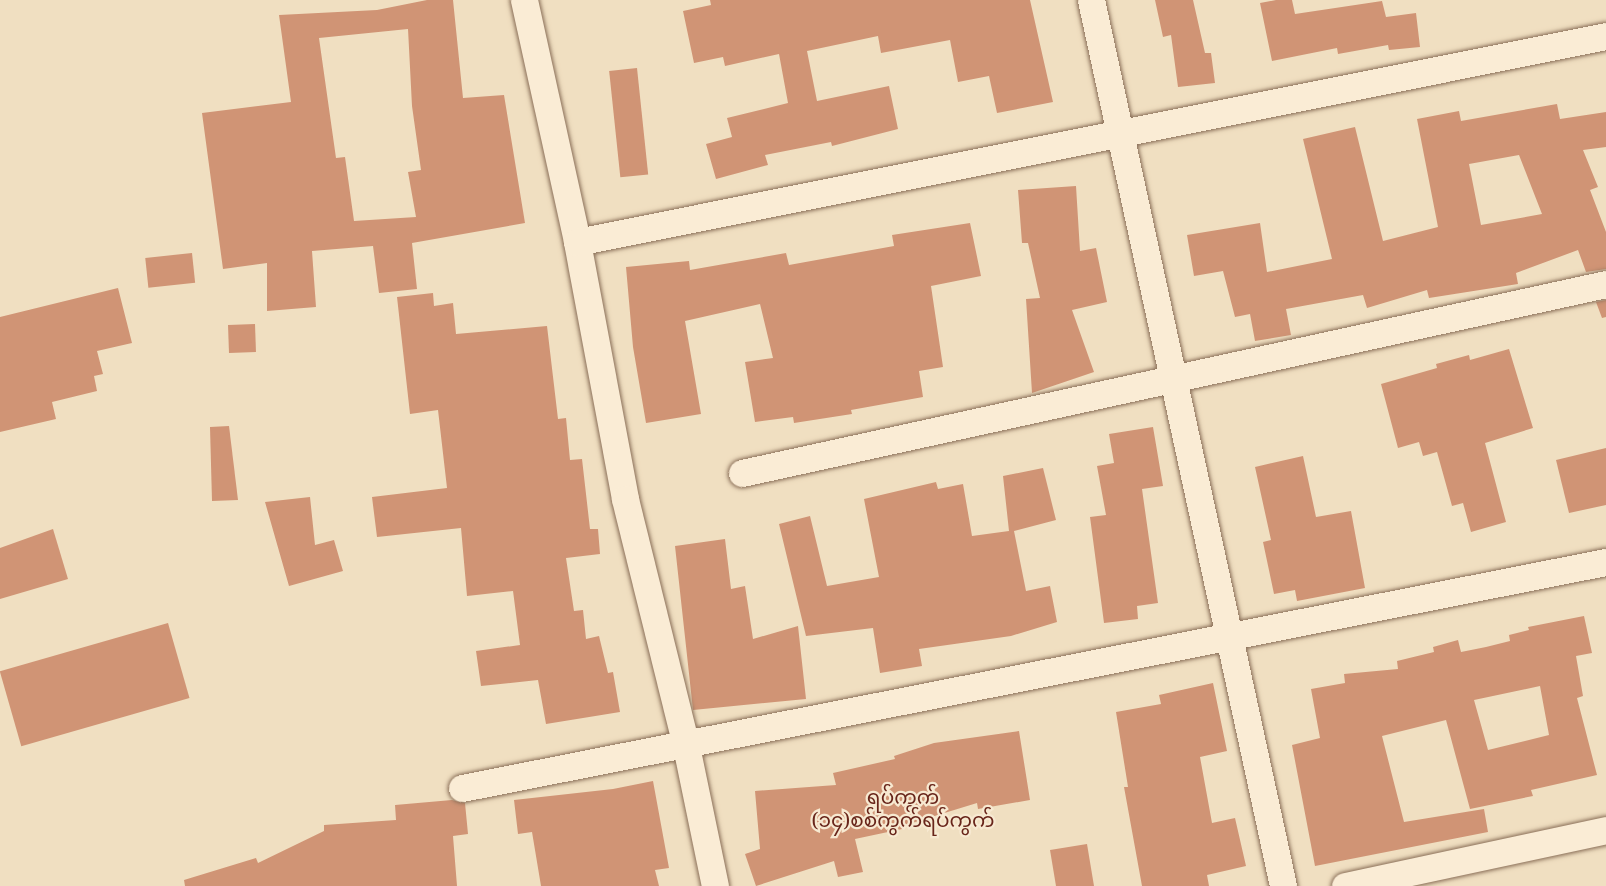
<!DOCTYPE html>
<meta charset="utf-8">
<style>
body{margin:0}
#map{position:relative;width:1606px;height:886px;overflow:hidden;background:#f0dfc1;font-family:"Noto Serif","Noto Sans Myanmar",serif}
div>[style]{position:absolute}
.building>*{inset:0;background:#d09475;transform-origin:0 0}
.roads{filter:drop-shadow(0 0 2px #8a6f58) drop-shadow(0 0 2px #8a6f58)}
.minor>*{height:27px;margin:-13.5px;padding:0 13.5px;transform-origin:13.5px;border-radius:13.5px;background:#faecd5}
span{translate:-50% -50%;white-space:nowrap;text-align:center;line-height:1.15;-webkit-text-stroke:4.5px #f7e9d1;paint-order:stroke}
.quarter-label{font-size:20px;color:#68251a}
</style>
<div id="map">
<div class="building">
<div style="clip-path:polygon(evenodd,427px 0,453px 0,463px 98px,504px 95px,525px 223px,412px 243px,417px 289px,379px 293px,373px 246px,312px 251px,316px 307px,267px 311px,267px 263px,223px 269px,202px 113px,291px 102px,279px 15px,377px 10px,427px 0,408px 29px,412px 106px,421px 170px,408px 172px,416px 217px,354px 221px,345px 157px,336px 158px,319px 38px,408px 29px)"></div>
<div style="clip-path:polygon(710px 0,1030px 0,1053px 102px,997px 113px,989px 76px,958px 82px,950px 40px,881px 53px,878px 36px,807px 51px,817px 101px,889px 86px,898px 129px,832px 146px,831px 142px,765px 155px,768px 165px,716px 179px,706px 144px,732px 137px,727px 118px,788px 103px,779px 54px,725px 66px,723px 57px,694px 63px,683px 11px,711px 5px)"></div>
<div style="clip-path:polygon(1155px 0,1193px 0,1205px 53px,1211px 53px,1215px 83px,1178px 87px,1171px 35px,1163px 37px)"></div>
<div style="clip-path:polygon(1276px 0,1292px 0,1295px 14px,1382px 1px,1386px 17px,1416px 13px,1420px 47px,1389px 50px,1388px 45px,1338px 54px,1337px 48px,1272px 61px,1260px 3px)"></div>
<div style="left:637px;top:68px;width:107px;height:28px;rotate:84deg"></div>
<div style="clip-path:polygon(evenodd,1557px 104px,1560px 119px,1606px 112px,1606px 147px,1583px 150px,1598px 187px,1590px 190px,1606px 232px,1606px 269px,1586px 272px,1578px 250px,1516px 273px,1518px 284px,1429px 298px,1427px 290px,1367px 308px,1363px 295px,1286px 309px,1291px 335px,1255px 341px,1250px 314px,1235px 317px,1223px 271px,1194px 276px,1187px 235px,1260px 223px,1267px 272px,1332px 259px,1303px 139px,1355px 127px,1383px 241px,1438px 227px,1417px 119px,1459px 111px,1461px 121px,1557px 104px,1519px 155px,1542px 214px,1481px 225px,1469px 164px,1519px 155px)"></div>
<div style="clip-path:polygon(1076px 186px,1080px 251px,1096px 248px,1107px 302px,1072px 310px,1094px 372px,1032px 393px,1026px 299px,1040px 298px,1028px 243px,1022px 243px,1018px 190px)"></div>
<div style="clip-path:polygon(970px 223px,981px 276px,931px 286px,943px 367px,919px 371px,923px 397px,851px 410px,852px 414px,794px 423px,793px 417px,755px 422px,745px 362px,773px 358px,760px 304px,685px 321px,701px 414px,646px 423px,633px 347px,626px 267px,689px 261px,690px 270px,786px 253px,789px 265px,894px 246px,892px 235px)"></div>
<div style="left:192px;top:253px;width:30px;height:47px;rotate:84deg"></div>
<div style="clip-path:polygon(118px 288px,132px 343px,97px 351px,103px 374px,94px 376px,97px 391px,52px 402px,56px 419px,0 432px,0 317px)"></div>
<div style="clip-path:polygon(433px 293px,434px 306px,453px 303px,456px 334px,547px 326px,558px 419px,566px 418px,570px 460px,582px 459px,590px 529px,598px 529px,600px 554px,566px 558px,574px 611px,583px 610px,586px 639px,599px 636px,608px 673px,613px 672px,620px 712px,546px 724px,538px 680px,481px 686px,476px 651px,520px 645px,513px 591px,467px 596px,461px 528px,377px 537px,372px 497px,447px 488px,438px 410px,410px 414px,397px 297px)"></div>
<div style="clip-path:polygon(1606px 300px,1606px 317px,1602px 318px,1596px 302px)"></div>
<div style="left:255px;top:324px;width:28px;height:27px;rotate:88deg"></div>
<div style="clip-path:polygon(1509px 349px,1533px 428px,1485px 443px,1506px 522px,1471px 532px,1463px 503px,1452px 506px,1437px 452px,1423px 456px,1419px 442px,1398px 448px,1381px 384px,1437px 368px,1436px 364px,1469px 355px,1470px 360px)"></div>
<div style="clip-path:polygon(229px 426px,238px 500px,212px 501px,210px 427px)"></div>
<div style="clip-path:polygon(1153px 427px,1163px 486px,1142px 489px,1158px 603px,1137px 606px,1138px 619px,1104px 623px,1090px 517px,1106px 515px,1097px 466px,1114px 463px,1109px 434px)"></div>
<div style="clip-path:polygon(1606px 448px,1606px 505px,1569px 513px,1556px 460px)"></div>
<div style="clip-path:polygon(1303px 456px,1316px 517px,1351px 511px,1365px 588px,1297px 601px,1295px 590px,1274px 594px,1263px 542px,1271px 540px,1255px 467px)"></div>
<div style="clip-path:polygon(1043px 468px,1056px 520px,1014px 531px,1026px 591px,1050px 586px,1057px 622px,1011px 636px,919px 649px,922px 666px,880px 673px,873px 628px,806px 636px,779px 524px,810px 516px,827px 586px,879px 577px,864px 499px,936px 482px,938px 489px,963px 484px,972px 536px,1009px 531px,1003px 476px)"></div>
<div style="clip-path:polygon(310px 497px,315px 545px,334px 540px,343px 571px,289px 586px,265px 502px)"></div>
<div style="clip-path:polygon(53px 529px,68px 579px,0 599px,0 548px)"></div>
<div style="clip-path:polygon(725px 539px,731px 589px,745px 586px,753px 639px,798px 626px,806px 699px,693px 710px,675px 546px)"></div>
<div style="clip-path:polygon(evenodd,1584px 616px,1592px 653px,1576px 656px,1583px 696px,1577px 698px,1597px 775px,1531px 790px,1533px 796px,1470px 809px,1446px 720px,1382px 736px,1404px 822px,1484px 809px,1488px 832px,1315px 866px,1292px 745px,1320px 738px,1311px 689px,1345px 683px,1344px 674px,1398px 669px,1397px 661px,1434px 652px,1433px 647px,1458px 640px,1461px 652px,1486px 647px,1510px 641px,1509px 635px,1529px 630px,1528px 627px,1584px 616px,1540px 686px,1549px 735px,1488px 750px,1474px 700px,1540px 686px)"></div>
<div style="left:168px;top:623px;width:78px;height:175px;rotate:74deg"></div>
<div style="clip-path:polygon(1213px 683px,1227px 751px,1200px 757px,1212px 823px,1235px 818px,1246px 866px,1207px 875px,1209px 886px,1142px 886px,1124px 787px,1128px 787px,1116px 712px,1161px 704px,1159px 695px)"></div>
<div style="clip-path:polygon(1019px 731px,1030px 800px,978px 809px,977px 803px,902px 826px,902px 829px,855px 839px,863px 872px,838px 877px,834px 861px,756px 886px,745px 854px,760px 849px,755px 791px,836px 785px,833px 773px,895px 759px,894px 756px,934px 743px)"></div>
<div style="clip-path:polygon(653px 781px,669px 868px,655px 870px,659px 886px,541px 886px,532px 832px,518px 834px,514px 800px,613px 789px)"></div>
<div style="clip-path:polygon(452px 800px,465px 803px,468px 834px,453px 836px,457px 886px,185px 886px,184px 880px,256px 858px,258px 863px,324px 831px,324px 825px,396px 820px,395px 805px)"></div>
<div style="clip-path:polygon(1087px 844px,1094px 886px,1056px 886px,1050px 850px)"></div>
</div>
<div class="roads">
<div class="minor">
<div style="left:524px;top:0;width:248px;rotate:77.6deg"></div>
<div style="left:577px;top:242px;width:261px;rotate:79.4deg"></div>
<div style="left:625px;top:499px;width:254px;rotate:76.1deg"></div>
<div style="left:686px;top:746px;width:143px;rotate:78.3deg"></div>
<div style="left:1091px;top:0;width:907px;rotate:77.77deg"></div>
<div style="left:577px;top:242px;width:1049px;rotate:-11.32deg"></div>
<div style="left:742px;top:473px;width:884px;rotate:-12.34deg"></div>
<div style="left:462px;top:788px;width:1166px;rotate:-11.18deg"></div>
<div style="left:1345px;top:886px;width:267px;rotate:-12.1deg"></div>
</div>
</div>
<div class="quarter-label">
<span style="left:903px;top:808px">ရပ်ကွက်<br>(၁၄)စစ်ကွက်ရပ်ကွက်</span>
</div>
</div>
